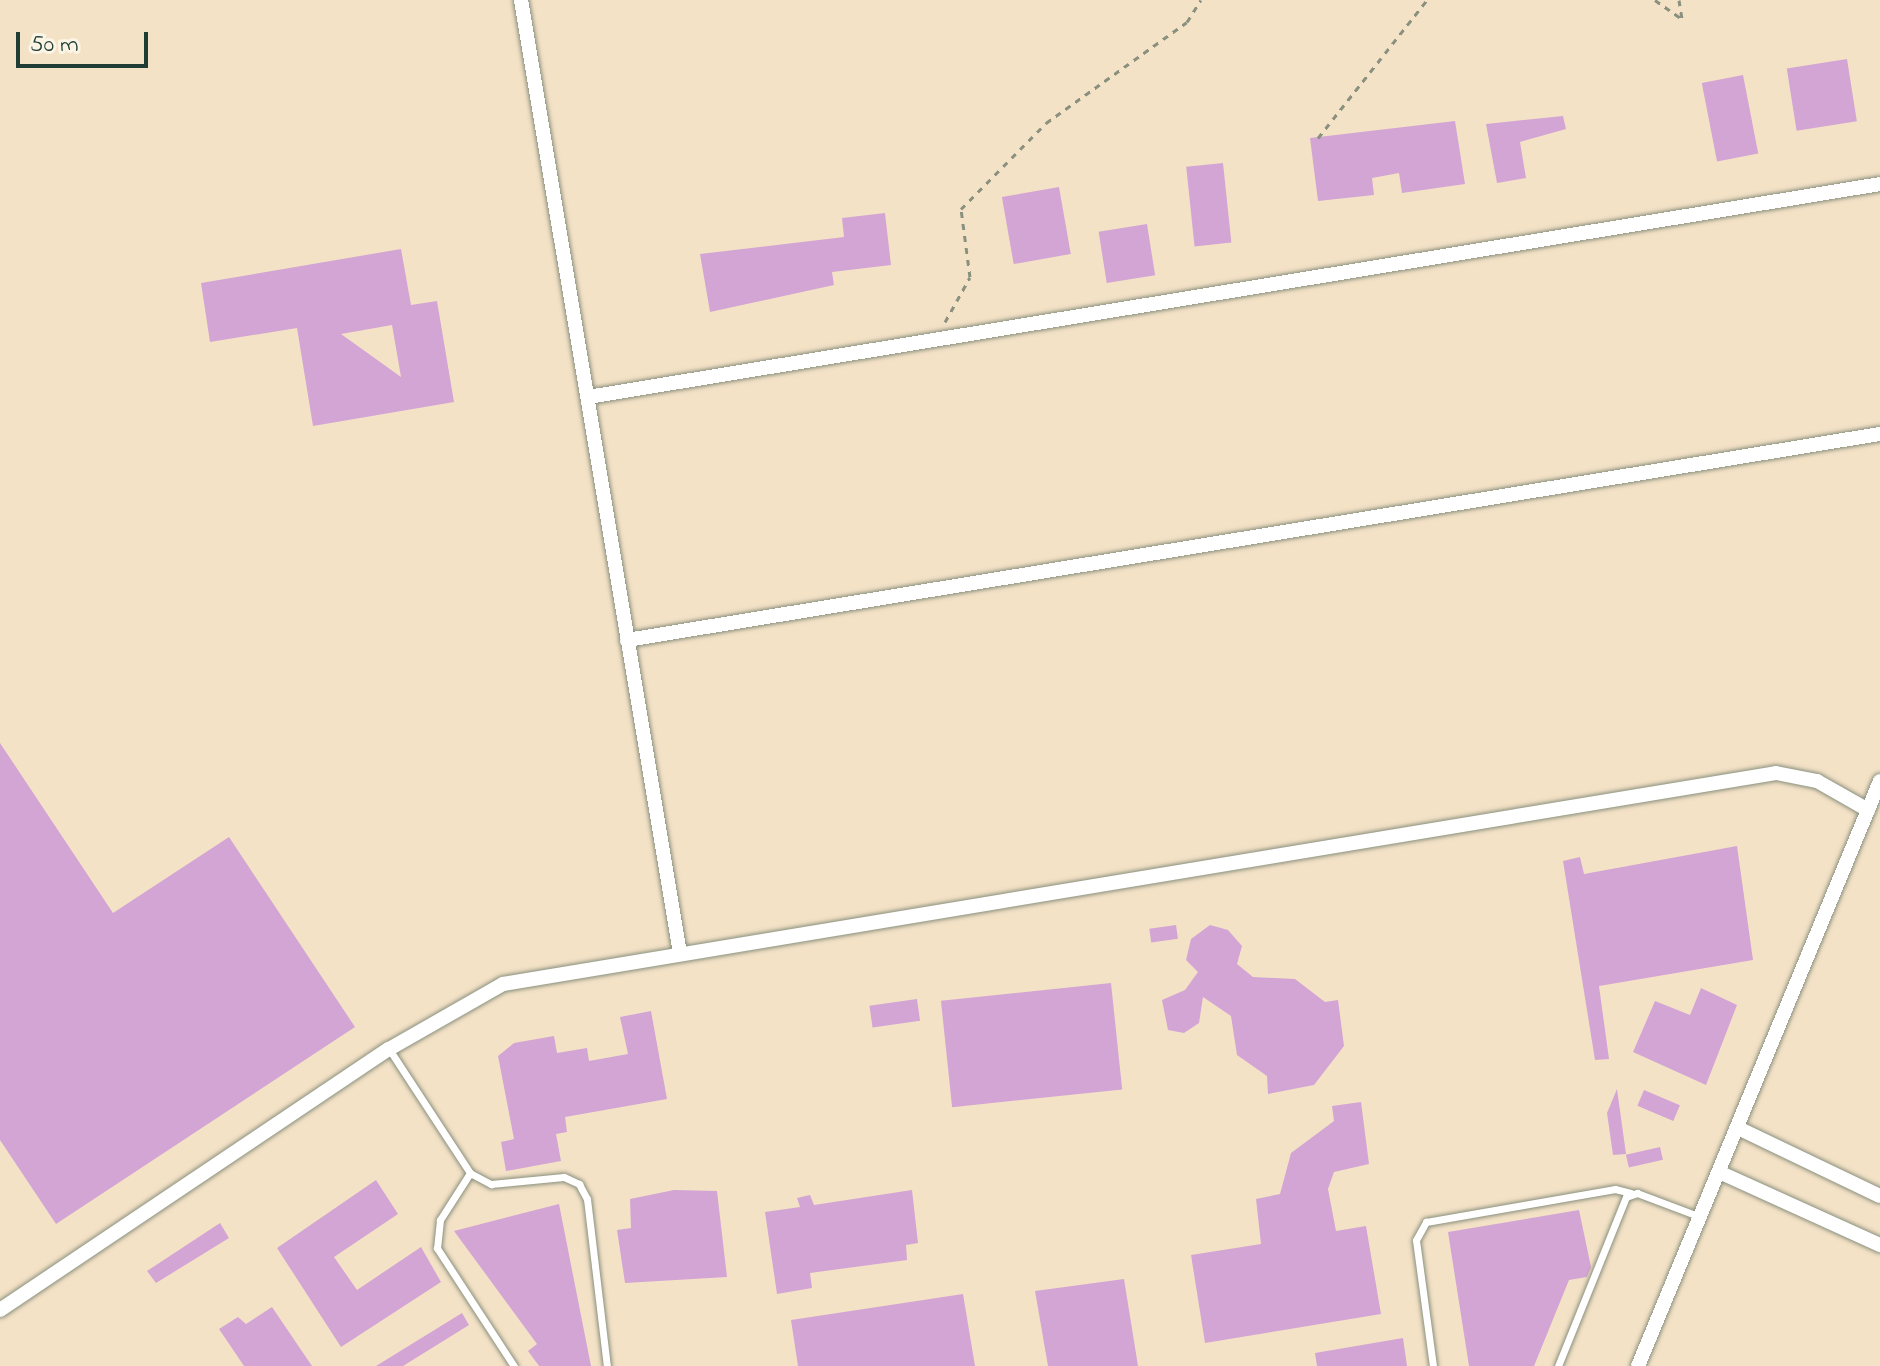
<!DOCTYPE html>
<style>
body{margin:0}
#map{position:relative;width:1880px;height:1366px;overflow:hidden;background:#f4e2c7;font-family:"Indie Flower",sans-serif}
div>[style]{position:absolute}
.building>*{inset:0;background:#d3a5d4;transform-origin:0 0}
.path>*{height:3px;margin-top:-1.5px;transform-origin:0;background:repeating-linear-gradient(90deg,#8a907e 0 6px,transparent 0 12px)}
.roads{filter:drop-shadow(0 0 2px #8a907e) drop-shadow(0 0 2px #8a907e)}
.lane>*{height:7px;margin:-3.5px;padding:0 3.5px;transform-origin:3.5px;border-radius:3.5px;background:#fff}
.street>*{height:14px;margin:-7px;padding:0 7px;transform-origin:7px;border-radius:7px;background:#fff}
span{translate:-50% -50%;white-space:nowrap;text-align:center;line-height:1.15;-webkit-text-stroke:6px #fcf5e5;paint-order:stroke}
.scale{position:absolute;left:16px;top:32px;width:132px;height:36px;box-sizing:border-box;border:4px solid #1f3d34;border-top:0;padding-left:10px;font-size:24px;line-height:28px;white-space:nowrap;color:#1f3d34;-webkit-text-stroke:6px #fcf5e5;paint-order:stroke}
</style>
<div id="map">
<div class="building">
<div style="left:1847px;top:59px;width:63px;height:61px;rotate:81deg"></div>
<div style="left:1743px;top:75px;width:80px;height:42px;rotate:79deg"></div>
<div style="clip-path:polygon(1563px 116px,1566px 129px,1520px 142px,1526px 178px,1497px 183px,1486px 124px)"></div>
<div style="clip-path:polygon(1455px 121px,1465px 184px,1402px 193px,1399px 173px,1372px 178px,1374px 195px,1318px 201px,1310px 138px)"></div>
<div style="left:1223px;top:163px;width:80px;height:37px;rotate:84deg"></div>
<div style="left:1059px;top:187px;width:68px;height:58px;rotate:80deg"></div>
<div style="clip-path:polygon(885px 213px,891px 265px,832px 272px,834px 285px,710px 312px,700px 254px,844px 237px,842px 218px)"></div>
<div style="left:1147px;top:224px;width:52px;height:49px;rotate:81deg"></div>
<div style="clip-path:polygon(evenodd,401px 249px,411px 305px,437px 301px,454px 402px,313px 426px,297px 328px,210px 342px,201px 283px,401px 249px,392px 325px,401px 377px,341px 334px,392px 325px)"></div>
<div style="clip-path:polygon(0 743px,113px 913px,229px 837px,355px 1027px,56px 1224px,0 1140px)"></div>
<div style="clip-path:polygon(1737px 846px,1753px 960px,1599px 986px,1609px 1059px,1595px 1060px,1563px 861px,1580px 857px,1584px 874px)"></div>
<div style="left:1176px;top:925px;width:14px;height:27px;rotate:82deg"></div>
<div style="clip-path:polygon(1210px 925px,1228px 930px,1242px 946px,1237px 964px,1253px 977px,1295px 979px,1325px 1002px,1338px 1000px,1344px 1046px,1314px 1085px,1268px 1094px,1267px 1076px,1237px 1055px,1231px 1016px,1203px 997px,1199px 1023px,1184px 1033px,1168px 1030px,1162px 1000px,1185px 990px,1198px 972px,1186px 960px,1191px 939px)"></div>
<div style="left:1111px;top:983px;width:107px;height:171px;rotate:84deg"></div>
<div style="clip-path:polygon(1701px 988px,1737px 1005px,1706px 1085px,1633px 1052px,1655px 1001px,1690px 1015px)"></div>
<div style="left:917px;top:999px;width:22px;height:48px;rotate:82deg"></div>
<div style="clip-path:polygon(651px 1011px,667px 1099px,565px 1117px,567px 1132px,556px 1134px,561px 1161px,506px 1171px,501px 1142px,514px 1139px,498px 1056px,514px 1043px,554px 1036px,557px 1053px,587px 1048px,589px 1061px,628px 1054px,620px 1017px)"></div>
<div style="clip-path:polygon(1617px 1089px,1626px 1154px,1613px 1155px,1607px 1113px)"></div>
<div style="left:1644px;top:1090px;width:39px;height:17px;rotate:23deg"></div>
<div style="clip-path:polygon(1361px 1102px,1369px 1164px,1334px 1172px,1328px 1189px,1336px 1231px,1366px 1226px,1381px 1314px,1205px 1343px,1191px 1255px,1261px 1244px,1256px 1199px,1280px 1194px,1291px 1153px,1334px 1121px,1332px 1106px)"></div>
<div style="left:1660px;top:1147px;width:13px;height:35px;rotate:77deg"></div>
<div style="clip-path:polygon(376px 1180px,398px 1214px,334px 1257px,357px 1290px,421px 1247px,441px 1282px,341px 1347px,277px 1248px)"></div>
<div style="clip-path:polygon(674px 1190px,717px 1191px,727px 1277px,625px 1283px,617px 1230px,631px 1228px,630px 1199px)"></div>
<div style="clip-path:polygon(912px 1190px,918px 1243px,906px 1245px,907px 1260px,810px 1273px,812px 1288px,777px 1294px,765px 1212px,800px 1207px,797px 1198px,810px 1195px,814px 1205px)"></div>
<div style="clip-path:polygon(559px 1204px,591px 1366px,539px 1366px,528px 1351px,537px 1344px,454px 1231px)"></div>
<div style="clip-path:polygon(1579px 1210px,1591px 1267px,1587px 1277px,1569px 1280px,1534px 1366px,1469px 1366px,1448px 1232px)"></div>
<div style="clip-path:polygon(220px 1223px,229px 1238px,156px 1283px,147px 1271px)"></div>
<div style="clip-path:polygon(1124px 1279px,1138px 1366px,1048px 1366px,1035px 1291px)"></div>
<div style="clip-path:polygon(963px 1294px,975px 1366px,798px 1366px,791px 1320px)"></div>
<div style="clip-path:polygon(272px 1307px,312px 1366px,244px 1366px,219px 1329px,238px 1317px,246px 1324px)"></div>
<div style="clip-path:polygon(462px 1313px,469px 1325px,403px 1366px,376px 1366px)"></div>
<div style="clip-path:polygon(1403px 1338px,1407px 1366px,1317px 1366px,1315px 1353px)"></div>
</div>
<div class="path">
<div style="left:1655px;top:0;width:33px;rotate:35deg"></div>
<div style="left:1679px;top:0;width:19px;rotate:81deg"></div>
<div style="left:1318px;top:138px;width:176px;rotate:-51.7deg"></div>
<div style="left:945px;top:322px;width:51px;rotate:-60.9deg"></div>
<div style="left:970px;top:277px;width:69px;rotate:-97.5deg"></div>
<div style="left:961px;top:209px;width:121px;rotate:-45.3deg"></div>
<div style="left:1046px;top:123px;width:173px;rotate:-35.6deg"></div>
<div style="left:1187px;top:22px;width:26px;rotate:-58deg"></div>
</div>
<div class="roads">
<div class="lane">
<div style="left:389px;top:1049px;width:148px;rotate:56.8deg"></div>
<div style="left:470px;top:1173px;width:24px;rotate:28deg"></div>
<div style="left:491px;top:1184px;width:73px;rotate:-5.5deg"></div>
<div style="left:564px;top:1177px;width:17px;rotate:25deg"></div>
<div style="left:579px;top:1184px;width:17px;rotate:62deg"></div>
<div style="left:587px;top:1199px;width:168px;rotate:83.2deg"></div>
<div style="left:470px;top:1173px;width:56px;rotate:122.6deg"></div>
<div style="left:440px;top:1220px;width:28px;rotate:96deg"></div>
<div style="left:437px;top:1248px;width:141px;rotate:56.9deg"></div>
<div style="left:1433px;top:1366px;width:127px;rotate:-97.7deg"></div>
<div style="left:1416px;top:1240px;width:21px;rotate:-61deg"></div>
<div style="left:1426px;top:1222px;width:192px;rotate:-9.9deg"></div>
<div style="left:1615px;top:1189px;width:16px;rotate:14deg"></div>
<div style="left:1558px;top:1366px;width:182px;rotate:-68.1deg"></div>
<div style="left:1626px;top:1197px;width:12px;rotate:-20deg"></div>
<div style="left:1637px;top:1193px;width:68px;rotate:20.6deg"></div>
</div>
<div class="street">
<div style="left:521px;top:0;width:966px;rotate:80.53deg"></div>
<div style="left:588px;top:397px;width:1309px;rotate:-9.36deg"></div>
<div style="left:627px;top:640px;width:1270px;rotate:-9.34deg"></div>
<div style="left:1738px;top:1128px;width:157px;rotate:25.6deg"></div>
<div style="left:1719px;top:1172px;width:177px;rotate:24.4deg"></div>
<div style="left:0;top:1310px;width:468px;rotate:-33.9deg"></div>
<div style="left:389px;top:1049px;width:131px;rotate:-29.7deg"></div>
<div style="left:503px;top:984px;width:1290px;rotate:-9.41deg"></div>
<div style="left:1776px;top:773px;width:42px;rotate:11deg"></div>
<div style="left:1817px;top:781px;width:59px;rotate:29.6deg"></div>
<div style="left:1638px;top:1366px;width:633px;rotate:-67.53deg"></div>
</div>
</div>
<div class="scale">50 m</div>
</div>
